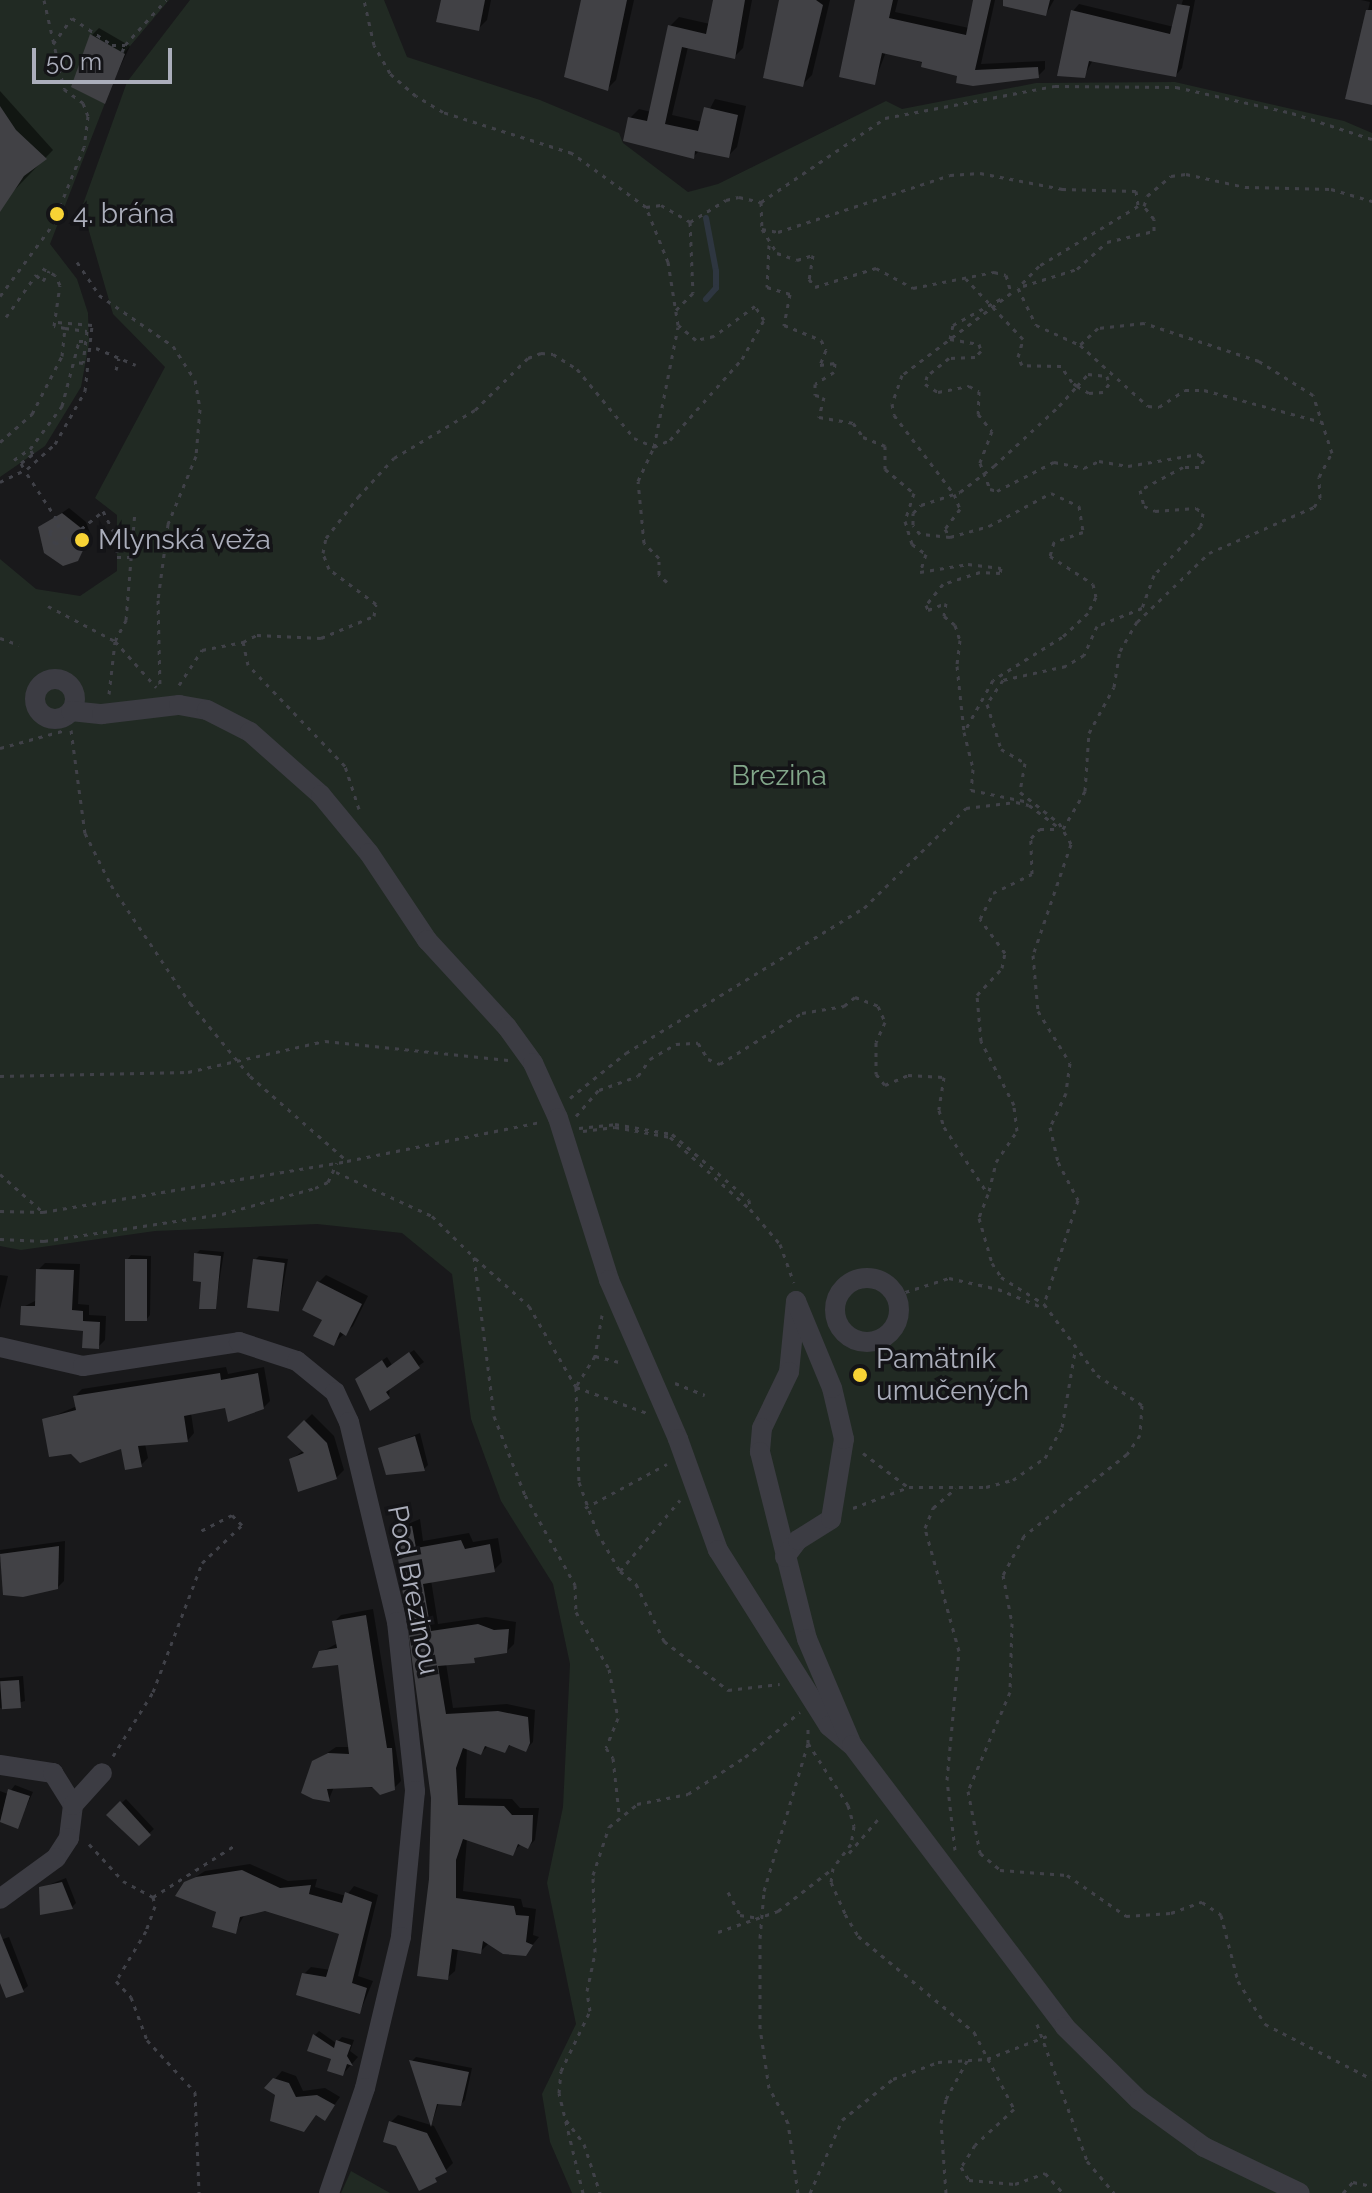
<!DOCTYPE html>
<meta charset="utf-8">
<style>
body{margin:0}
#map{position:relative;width:1372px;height:2193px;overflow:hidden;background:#19191b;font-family:Raleway,sans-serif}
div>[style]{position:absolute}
.green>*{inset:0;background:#212a23}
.shadow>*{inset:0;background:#0007;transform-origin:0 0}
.stream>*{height:6px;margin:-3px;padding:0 3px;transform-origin:3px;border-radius:3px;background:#2e3640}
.building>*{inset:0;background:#414145;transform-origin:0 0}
.path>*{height:3px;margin-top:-1.5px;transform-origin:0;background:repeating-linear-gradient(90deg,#404148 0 4px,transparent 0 10px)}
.minor>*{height:20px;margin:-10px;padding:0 10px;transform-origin:10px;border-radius:10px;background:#3c3c43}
.minor>.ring{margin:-10px;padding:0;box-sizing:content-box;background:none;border:20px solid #3c3c43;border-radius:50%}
.dots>*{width:22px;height:22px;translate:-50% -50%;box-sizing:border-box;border:4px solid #141417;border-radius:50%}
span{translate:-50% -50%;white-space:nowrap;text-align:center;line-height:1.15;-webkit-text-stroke:7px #141417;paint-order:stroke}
.poi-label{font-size:28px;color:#abaebb}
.left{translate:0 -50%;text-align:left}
.park-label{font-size:28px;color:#82a78a}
.street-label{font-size:28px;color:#abaebb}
.scale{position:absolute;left:32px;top:48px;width:140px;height:36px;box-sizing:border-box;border:4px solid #abaebb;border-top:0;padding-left:10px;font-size:24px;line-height:28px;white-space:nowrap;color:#abaebb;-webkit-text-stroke:6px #141417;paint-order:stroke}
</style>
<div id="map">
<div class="green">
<div style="clip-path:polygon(0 0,169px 0,125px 52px,50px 244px,77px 279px,88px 313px,89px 343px,81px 387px,45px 446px,0 477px)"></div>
<div style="clip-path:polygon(190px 0,384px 0,407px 57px,540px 100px,619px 133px,623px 143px,688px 192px,718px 184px,886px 101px,902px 109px,1036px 83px,1175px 82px,1344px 121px,1372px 133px,1372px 2193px,572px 2193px,550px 2142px,542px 2094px,576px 2024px,547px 1883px,563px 1807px,570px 1664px,553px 1584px,501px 1501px,471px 1419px,452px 1274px,402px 1233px,317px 1224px,155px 1231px,21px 1250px,0 1246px,0 559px,36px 589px,80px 596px,117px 571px,117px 515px,95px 498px,165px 367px,113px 314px,82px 207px,127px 82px)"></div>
<div style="clip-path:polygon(351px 2171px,390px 2193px,341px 2193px)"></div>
</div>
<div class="shadow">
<div style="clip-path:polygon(443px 0,491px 0,487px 20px,478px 29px)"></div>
<div style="clip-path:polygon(583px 0,634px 0,616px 80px,607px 89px)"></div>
<div style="clip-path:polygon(715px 0,752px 0,743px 48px,734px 57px,688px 47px,672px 115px,703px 122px,715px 99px,746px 106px,737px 147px,728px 156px,700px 150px,693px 157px,630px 118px,639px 109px,651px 112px,670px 26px,679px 17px,710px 24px)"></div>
<div style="clip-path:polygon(781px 0,830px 0,812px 75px,802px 85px)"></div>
<div style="clip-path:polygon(857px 0,898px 0,895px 12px,969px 28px,975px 0,995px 0,981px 64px,1045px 61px,1045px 69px,1038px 76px,960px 74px,886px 52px,874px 83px)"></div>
<div style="clip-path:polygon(1023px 0,1054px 0,1046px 14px)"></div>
<div style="clip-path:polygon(1183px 0,1195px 0,1182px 68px,1176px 75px,1093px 60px,1084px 76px,1073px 11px,1079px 4px,1174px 27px)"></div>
<div style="clip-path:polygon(1361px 0,1372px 0,1372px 101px,1347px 98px,1370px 2px)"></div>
<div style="clip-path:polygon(99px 28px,130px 46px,104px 101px,92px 35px)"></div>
<div style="clip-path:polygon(0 91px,53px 150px,0 205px)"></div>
<div style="clip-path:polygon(69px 508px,86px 522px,91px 536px,77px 560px,40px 528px)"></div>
<div style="clip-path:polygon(200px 1250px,224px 1252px,215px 1307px,196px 1254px)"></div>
<div style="clip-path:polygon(131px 1255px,151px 1256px,150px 1315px,146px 1320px,127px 1260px)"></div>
<div style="clip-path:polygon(259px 1256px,288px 1259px,279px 1309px,255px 1260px)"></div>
<div style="clip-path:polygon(45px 1263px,80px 1264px,78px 1304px,89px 1305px,89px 1315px,106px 1316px,105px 1340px,98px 1347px,85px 1329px,23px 1307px,37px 1300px,38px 1270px)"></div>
<div style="clip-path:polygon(0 1275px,8px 1276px,0 1309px)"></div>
<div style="clip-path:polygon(326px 1275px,368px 1296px,353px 1326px,333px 1344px,318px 1283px)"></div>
<div style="clip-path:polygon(414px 1350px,424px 1362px,390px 1387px,389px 1396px,362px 1375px,387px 1357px,392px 1365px)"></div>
<div style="clip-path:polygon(226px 1367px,228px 1374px,264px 1367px,270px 1401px,263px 1408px,226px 1406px,191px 1413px,194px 1433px,188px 1440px,145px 1444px,148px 1458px,141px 1465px,123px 1446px,51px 1455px,45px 1420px,77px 1406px,75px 1396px,82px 1389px)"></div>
<div style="clip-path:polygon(312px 1414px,334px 1436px,344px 1470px,336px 1478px,292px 1459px,304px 1450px,290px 1436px)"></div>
<div style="clip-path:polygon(420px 1433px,428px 1465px,424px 1469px,381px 1449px)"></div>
<div style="clip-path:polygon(420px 1519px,423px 1541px,469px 1533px,473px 1542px,498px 1538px,502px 1562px,494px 1570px,431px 1580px,438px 1624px,486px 1617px,516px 1622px,514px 1644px,506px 1652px,446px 1663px,453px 1708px,507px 1704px,535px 1710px,533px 1742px,526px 1749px,511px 1744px,505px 1751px,489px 1745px,481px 1753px,467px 1747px,465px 1798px,512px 1799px,520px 1808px,539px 1808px,535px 1840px,528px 1847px,521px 1844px,512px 1853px,467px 1838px,463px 1891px,521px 1899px,523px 1907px,536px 1909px,533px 1935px,539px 1937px,525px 1954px,489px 1943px,480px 1952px,458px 1948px,455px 1971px,447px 1978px,431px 1879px,433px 1798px,396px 1529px)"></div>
<div style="clip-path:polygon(65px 1541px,64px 1581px,57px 1588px,4px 1593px,0 1550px)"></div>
<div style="clip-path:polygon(373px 1609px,401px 1781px,394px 1788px,334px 1787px,329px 1799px,314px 1762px,336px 1747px,350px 1747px,340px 1663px,321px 1652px,338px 1643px,334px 1622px,341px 1615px)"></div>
<div style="clip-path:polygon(23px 1676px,25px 1701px,0 1708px,0 1678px)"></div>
<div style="clip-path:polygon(15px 1785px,33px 1792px,17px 1827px,0 1820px,0 1791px,8px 1794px)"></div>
<div style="left:126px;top:1799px;width:41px;height:23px;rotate:47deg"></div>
<div style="clip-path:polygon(250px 1864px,288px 1881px,317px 1879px,315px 1887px,346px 1896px,354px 1886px,378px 1895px,358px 1976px,373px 1981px,360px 2012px,304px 1974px,311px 1967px,331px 1970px,341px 1932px,265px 1909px,245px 1914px,235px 1931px,186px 1883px,205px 1871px)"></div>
<div style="clip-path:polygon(66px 1878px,76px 1903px,72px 1907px,41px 1888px)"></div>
<div style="clip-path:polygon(9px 1937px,28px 1986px,23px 1990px,0 1977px,0 1940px)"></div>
<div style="clip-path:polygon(319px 2031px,336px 2043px,342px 2037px,354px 2040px,350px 2051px,358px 2057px,343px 2074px,315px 2035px)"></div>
<div style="clip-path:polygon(416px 2057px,472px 2068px,465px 2100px,461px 2104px,439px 2102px,432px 2123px,412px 2061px)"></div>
<div style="clip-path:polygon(282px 2071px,296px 2076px,303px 2091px,325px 2088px,340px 2097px,325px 2118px,267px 2088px)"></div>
<div style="clip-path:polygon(398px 2115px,434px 2126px,453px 2163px,446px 2170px,391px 2122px)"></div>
</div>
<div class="stream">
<div style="left:706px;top:218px;width:54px;rotate:79.3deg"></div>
<div style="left:716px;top:271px;width:17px;rotate:90deg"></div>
<div style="left:716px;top:288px;width:15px;rotate:132deg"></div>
</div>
<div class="building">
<div style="clip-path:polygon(441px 0,485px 0,479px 31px,436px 22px)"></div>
<div style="clip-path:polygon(581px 0,627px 0,608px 91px,564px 77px)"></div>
<div style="clip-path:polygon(713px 0,745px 0,735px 59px,682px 47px,665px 124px,698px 131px,704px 107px,738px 115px,729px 158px,695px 151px,694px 159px,623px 141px,628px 117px,647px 121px,668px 25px,706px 34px)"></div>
<div style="clip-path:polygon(779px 0,816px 0,823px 5px,803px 87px,763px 78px)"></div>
<div style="clip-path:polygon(855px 0,893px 0,889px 18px,966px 35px,973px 0,991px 0,975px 70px,1038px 67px,1039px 78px,973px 86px,956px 83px,957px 76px,921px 67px,922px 62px,882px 53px,875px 85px,839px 77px)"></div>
<div style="clip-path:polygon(1003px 0,1050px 0,1046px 16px,1003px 6px)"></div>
<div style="clip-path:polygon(1177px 4px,1190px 6px,1176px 77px,1089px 61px,1085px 78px,1057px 76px,1071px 10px,1170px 34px)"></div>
<div style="clip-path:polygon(1366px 10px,1372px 10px,1372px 105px,1345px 99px)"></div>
<div style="clip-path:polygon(90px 34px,125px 54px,105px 104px,71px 87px)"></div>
<div style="clip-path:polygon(0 106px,16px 130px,47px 159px,24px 176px,0 212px)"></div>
<div style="clip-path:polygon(62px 513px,81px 528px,86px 544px,78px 561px,63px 566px,44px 553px,38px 527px)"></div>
<div style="clip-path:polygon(194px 1253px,221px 1256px,216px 1309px,199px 1309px,201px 1282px,193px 1281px)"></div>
<div style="left:125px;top:1259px;width:22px;height:62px"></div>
<div style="left:253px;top:1259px;width:32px;height:49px;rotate:7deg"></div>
<div style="clip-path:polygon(36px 1269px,74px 1270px,72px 1310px,83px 1311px,83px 1321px,100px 1322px,99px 1349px,82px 1348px,83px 1331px,20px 1325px,21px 1306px,35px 1306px)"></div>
<div style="clip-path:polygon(317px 1281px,362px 1304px,346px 1336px,340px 1332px,334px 1346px,313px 1336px,322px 1320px,302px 1310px)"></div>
<div style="clip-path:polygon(409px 1352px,420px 1368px,386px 1392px,390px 1398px,370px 1411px,355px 1379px,382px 1360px,387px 1368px)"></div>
<div style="clip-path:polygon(220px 1373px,221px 1380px,258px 1373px,264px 1409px,228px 1422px,225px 1408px,184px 1416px,188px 1442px,138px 1446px,142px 1467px,125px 1470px,121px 1449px,80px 1463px,71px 1454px,49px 1457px,42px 1419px,76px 1410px,73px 1396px)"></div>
<div style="clip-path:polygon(304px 1420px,327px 1443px,337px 1479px,298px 1492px,289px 1459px,304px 1453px,287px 1437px)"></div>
<div style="clip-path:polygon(415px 1436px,425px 1471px,386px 1475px,378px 1448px)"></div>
<div style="clip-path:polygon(412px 1526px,416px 1548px,461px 1540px,465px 1549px,490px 1544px,495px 1572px,423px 1584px,431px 1631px,478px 1624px,494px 1630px,509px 1629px,507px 1653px,474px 1658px,475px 1663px,438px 1666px,446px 1714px,498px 1711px,528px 1717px,530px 1743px,526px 1752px,509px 1745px,505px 1753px,485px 1746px,481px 1755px,463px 1748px,456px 1768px,458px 1805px,504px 1806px,512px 1815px,533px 1815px,532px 1841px,528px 1849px,518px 1844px,513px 1856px,463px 1839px,456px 1860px,456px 1898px,514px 1906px,516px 1915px,529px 1916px,526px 1942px,533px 1945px,526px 1956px,503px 1954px,483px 1941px,481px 1954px,452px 1949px,448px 1980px,417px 1976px,429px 1879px,431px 1798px,394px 1529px)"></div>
<div style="clip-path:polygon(59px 1546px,58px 1589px,23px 1597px,3px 1595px,0 1554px)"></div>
<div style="clip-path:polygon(366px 1615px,387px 1748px,392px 1748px,395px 1790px,380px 1795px,372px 1787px,327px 1789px,330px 1802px,313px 1799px,301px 1793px,312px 1761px,328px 1753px,349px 1754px,338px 1665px,312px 1668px,319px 1651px,337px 1648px,332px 1621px)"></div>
<div style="left:19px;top:1680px;width:28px;height:19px;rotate:86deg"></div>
<div style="clip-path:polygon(8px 1789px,30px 1796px,18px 1829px,0 1822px)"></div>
<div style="clip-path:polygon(120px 1801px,151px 1835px,139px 1846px,106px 1815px)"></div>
<div style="clip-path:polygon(242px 1870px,280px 1888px,311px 1885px,309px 1894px,342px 1903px,345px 1892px,372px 1902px,352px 1983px,367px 1988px,360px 2014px,296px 1995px,302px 1973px,326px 1977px,339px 1934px,265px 1911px,240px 1917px,236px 1934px,212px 1927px,216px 1912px,175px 1896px,184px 1882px,196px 1877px)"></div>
<div style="clip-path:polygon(62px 1882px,73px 1909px,40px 1915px,39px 1887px)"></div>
<div style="clip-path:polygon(0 1933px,24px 1992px,6px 1998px,0 1983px)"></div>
<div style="clip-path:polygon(313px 2034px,334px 2048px,336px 2040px,351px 2045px,347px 2056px,353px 2066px,347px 2064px,343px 2076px,327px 2071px,331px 2059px,307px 2051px)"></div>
<div style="clip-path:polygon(409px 2060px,469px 2072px,461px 2106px,437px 2104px,431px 2127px)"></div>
<div style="clip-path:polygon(273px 2078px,289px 2083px,296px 2097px,317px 2095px,335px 2105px,325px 2121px,316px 2115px,304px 2132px,270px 2121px,275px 2095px,264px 2088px)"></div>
<div style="clip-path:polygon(389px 2121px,427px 2133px,447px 2172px,435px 2178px,437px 2182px,419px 2191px,396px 2146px,383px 2142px)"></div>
</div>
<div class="path">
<div style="left:44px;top:0;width:91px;rotate:77.3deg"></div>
<div style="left:64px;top:89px;width:24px;rotate:36deg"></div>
<div style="left:83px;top:103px;width:14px;rotate:69deg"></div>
<div style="left:88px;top:116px;width:31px;rotate:97deg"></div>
<div style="left:84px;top:147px;width:64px;rotate:112.1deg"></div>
<div style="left:53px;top:44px;width:32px;rotate:-54deg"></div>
<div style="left:72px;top:18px;width:48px;rotate:34deg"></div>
<div style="left:112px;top:45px;width:13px"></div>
<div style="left:125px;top:45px;width:61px;rotate:-47.7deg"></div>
<div style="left:122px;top:52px;width:8px;rotate:-67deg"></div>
<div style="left:761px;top:202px;width:27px;rotate:88deg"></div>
<div style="left:762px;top:229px;width:16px;rotate:11deg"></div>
<div style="left:778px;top:232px;width:181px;rotate:-18.3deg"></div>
<div style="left:950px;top:175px;width:30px;rotate:-4deg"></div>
<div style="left:980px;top:173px;width:84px;rotate:11deg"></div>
<div style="left:1062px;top:189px;width:74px;rotate:1.5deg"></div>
<div style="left:1136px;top:191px;width:15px;rotate:82deg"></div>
<div style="left:1138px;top:206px;width:116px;rotate:148.8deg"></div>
<div style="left:1039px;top:266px;width:30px;rotate:134deg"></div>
<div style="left:646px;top:207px;width:15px;rotate:-8deg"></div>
<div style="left:661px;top:205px;width:34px;rotate:30deg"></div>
<div style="left:690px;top:222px;width:71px;rotate:87.6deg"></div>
<div style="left:693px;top:293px;width:24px;rotate:135deg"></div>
<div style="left:690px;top:222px;width:42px;rotate:-31.4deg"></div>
<div style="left:726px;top:200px;width:13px;rotate:-13deg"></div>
<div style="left:739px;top:197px;width:23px;rotate:13deg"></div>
<div style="left:761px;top:202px;width:150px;rotate:-34.1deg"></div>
<div style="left:885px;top:118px;width:173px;rotate:-10.7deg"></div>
<div style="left:1055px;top:86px;width:121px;rotate:0.5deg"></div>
<div style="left:1176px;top:87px;width:119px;rotate:12.6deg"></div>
<div style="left:1292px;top:113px;width:84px;rotate:18deg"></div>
<div style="left:762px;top:229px;width:28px;rotate:58deg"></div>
<div style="left:777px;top:253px;width:21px;rotate:19deg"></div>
<div style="left:797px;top:260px;width:17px;rotate:-17deg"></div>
<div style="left:813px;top:255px;width:24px;rotate:99deg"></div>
<div style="left:809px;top:279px;width:10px;rotate:53deg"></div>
<div style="left:815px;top:287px;width:64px;rotate:-17.3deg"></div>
<div style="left:876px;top:268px;width:42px;rotate:28.4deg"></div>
<div style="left:913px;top:288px;width:83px;rotate:-11.2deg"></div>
<div style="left:994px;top:272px;width:12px;rotate:14deg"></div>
<div style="left:1006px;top:275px;width:19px;rotate:74deg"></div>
<div style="left:769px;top:245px;width:42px;rotate:92.7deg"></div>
<div style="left:767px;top:287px;width:24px;rotate:17deg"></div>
<div style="left:790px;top:294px;width:32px;rotate:101deg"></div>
<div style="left:784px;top:325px;width:40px;rotate:22deg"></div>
<div style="left:821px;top:340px;width:11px;rotate:63deg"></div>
<div style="left:826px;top:350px;width:16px;rotate:112deg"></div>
<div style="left:820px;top:365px;width:15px;rotate:-8deg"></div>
<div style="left:835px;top:363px;width:9px;rotate:96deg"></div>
<div style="left:834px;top:372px;width:22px;rotate:148deg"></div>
<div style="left:815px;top:384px;width:11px;rotate:90deg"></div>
<div style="left:815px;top:395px;width:9px;rotate:13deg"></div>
<div style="left:824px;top:397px;width:21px;rotate:104deg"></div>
<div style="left:819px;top:417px;width:35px;rotate:10deg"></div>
<div style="left:853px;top:423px;width:17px;rotate:54deg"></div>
<div style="left:863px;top:437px;width:24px;rotate:22deg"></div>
<div style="left:885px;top:446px;width:23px;rotate:90deg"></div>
<div style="left:885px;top:469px;width:38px;rotate:40deg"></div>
<div style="left:914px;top:493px;width:29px;rotate:108deg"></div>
<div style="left:905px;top:521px;width:24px;rotate:73deg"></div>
<div style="left:912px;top:544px;width:17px;rotate:36deg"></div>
<div style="left:926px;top:554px;width:19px;rotate:108deg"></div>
<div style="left:920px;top:572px;width:49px;rotate:-9.5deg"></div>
<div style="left:968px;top:564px;width:33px;rotate:7deg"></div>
<div style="left:1001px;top:568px;width:5px;rotate:101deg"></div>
<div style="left:1000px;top:573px;width:20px;rotate:-177deg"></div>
<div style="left:980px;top:572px;width:39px;rotate:162deg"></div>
<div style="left:943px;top:584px;width:27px;rotate:129deg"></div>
<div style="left:926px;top:605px;width:5px;rotate:68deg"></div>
<div style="left:928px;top:610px;width:19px;rotate:-21deg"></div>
<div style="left:946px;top:603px;width:13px;rotate:99deg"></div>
<div style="left:944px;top:616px;width:14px;rotate:39deg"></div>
<div style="left:955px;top:625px;width:16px;rotate:72deg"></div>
<div style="left:960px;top:640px;width:26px;rotate:97deg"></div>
<div style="left:957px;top:666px;width:66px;rotate:83.9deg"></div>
<div style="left:77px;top:262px;width:40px;rotate:56deg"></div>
<div style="left:99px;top:295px;width:90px;rotate:34.6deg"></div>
<div style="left:173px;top:346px;width:40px;rotate:57.1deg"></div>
<div style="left:195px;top:380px;width:29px;rotate:80deg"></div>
<div style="left:200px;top:409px;width:47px;rotate:94.9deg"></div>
<div style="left:196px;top:456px;width:74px;rotate:112.4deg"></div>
<div style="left:168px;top:524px;width:77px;rotate:97.5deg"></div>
<div style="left:158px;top:600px;width:88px;rotate:88.7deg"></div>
<div style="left:1023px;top:286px;width:57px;rotate:-17.5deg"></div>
<div style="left:1077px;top:269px;width:40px;rotate:-42deg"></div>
<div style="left:1107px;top:242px;width:48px;rotate:-13.2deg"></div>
<div style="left:1154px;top:231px;width:12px;rotate:-90deg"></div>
<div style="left:1154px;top:219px;width:16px;rotate:-128deg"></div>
<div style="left:1144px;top:206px;width:10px;rotate:-73deg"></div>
<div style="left:1147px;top:196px;width:31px;rotate:-40deg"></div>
<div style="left:1171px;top:176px;width:15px;rotate:-8deg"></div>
<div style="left:1186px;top:174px;width:60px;rotate:12.4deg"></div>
<div style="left:1245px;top:187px;width:86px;rotate:1.3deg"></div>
<div style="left:1331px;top:189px;width:43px;rotate:16.3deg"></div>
<div style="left:1018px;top:288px;width:41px;rotate:64.1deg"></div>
<div style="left:1036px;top:325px;width:48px;rotate:24.4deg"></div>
<div style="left:1080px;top:345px;width:91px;rotate:41.9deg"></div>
<div style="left:1148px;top:406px;width:11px;rotate:5deg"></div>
<div style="left:1159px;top:407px;width:31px;rotate:-33deg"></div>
<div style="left:1185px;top:390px;width:19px"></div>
<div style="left:1204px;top:390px;width:122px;rotate:15.2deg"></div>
<div style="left:1011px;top:293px;width:136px;rotate:143deg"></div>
<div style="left:902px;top:375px;width:31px;rotate:109deg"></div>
<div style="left:892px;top:404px;width:11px;rotate:80deg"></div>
<div style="left:894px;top:415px;width:99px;rotate:52.8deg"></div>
<div style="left:954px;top:494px;width:16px;rotate:68deg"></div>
<div style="left:960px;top:509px;width:25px;rotate:127deg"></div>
<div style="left:945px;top:529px;width:9px;rotate:58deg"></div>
<div style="left:950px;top:537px;width:41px;rotate:-15.8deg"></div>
<div style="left:989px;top:526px;width:70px;rotate:-28deg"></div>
<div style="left:1051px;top:493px;width:31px;rotate:25deg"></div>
<div style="left:1079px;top:506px;width:26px;rotate:81deg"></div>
<div style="left:1083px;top:532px;width:31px;rotate:161deg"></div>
<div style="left:1054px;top:542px;width:15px;rotate:106deg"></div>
<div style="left:1050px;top:556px;width:51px;rotate:33.1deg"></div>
<div style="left:1093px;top:584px;width:13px;rotate:77deg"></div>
<div style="left:1096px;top:597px;width:18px;rotate:117deg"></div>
<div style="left:1088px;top:613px;width:35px;rotate:137deg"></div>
<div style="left:1062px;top:637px;width:81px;rotate:148.1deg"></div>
<div style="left:993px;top:680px;width:60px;rotate:119.1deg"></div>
<div style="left:964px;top:732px;width:38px;rotate:76deg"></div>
<div style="left:973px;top:769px;width:21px;rotate:95deg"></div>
<div style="left:971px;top:790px;width:59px;rotate:11.7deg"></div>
<div style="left:0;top:296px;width:91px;rotate:-53.5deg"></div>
<div style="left:6px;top:317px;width:52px;rotate:-54.5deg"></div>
<div style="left:36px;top:275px;width:9px;rotate:41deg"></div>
<div style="left:43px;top:281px;width:12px;rotate:-59deg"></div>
<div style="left:65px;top:328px;width:22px;rotate:8deg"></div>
<div style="left:87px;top:331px;width:32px;rotate:97deg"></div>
<div style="left:83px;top:363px;width:7px;rotate:-172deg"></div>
<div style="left:950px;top:339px;width:29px;rotate:10deg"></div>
<div style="left:979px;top:344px;width:7px;rotate:74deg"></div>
<div style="left:981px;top:351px;width:8px;rotate:135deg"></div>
<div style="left:975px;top:357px;width:26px;rotate:178deg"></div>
<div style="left:949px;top:358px;width:28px;rotate:141deg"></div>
<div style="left:927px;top:376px;width:8px;rotate:104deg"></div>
<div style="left:925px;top:384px;width:15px;rotate:32deg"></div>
<div style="left:938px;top:392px;width:32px;rotate:-11deg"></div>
<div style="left:969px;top:386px;width:11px;rotate:27deg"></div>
<div style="left:979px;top:391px;width:23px;rotate:92deg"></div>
<div style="left:978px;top:414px;width:22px;rotate:51deg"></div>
<div style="left:992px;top:431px;width:34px;rotate:111deg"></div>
<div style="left:980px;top:463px;width:28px;rotate:69deg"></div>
<div style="left:990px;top:489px;width:7px;rotate:16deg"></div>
<div style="left:997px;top:491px;width:64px;rotate:-27deg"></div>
<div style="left:1054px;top:462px;width:31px;rotate:11deg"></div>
<div style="left:1084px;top:468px;width:17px;rotate:-25deg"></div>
<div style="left:1099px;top:461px;width:29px;rotate:10deg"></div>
<div style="left:1128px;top:466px;width:72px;rotate:-9.6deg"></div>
<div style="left:1199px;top:454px;width:8px;rotate:50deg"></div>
<div style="left:1204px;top:460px;width:9px;rotate:126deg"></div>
<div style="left:1199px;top:467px;width:16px;rotate:180deg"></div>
<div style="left:1183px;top:467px;width:49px;rotate:151.9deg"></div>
<div style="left:1140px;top:490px;width:16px;rotate:76deg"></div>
<div style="left:1144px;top:506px;width:12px;rotate:24deg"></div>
<div style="left:1155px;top:511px;width:41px;rotate:-4.2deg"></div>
<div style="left:1196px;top:508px;width:9px;rotate:36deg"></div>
<div style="left:1203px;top:513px;width:13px;rotate:99deg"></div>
<div style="left:1201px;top:526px;width:68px;rotate:133.8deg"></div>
<div style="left:1154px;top:575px;width:35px;rotate:110deg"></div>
<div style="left:1142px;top:608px;width:48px;rotate:158.2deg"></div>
<div style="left:1097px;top:626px;width:32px;rotate:114deg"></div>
<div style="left:1084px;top:655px;width:21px;rotate:149deg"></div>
<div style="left:1066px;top:666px;width:65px;rotate:167.5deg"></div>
<div style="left:1003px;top:680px;width:29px;rotate:124deg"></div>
<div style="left:987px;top:704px;width:47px;rotate:72.7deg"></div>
<div style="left:1001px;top:749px;width:28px;rotate:30deg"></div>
<div style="left:1025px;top:763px;width:29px;rotate:100deg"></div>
<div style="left:1020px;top:792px;width:50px;rotate:38.5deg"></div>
<div style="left:1059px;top:823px;width:24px;rotate:60deg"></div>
<div style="left:1071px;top:844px;width:117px;rotate:108.9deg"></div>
<div style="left:1033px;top:955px;width:56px;rotate:84.9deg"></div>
<div style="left:1038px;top:1011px;width:61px;rotate:58.4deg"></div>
<div style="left:1070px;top:1063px;width:30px;rotate:98deg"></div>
<div style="left:1066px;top:1093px;width:38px;rotate:115deg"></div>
<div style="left:1050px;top:1127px;width:36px;rotate:77deg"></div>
<div style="left:1058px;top:1162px;width:43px;rotate:62.2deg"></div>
<div style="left:1078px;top:1200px;width:109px;rotate:108.1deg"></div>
<div style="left:950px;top:339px;width:14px;rotate:-78deg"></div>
<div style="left:953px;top:325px;width:60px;rotate:-28.7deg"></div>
<div style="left:96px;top:348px;width:43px;rotate:23deg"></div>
<div style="left:116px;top:370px;width:12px;rotate:-76deg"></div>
<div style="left:0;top:442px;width:43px;rotate:-41.2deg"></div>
<div style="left:32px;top:414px;width:65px;rotate:-62.7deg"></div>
<div style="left:62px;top:356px;width:28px;rotate:-84deg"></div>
<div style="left:65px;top:328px;width:11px;rotate:-170deg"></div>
<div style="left:54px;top:326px;width:41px;rotate:-81.7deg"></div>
<div style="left:60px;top:285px;width:11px;rotate:-117deg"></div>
<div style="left:55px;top:275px;width:17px;rotate:-152deg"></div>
<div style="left:14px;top:460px;width:19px;rotate:-35deg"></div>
<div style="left:23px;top:467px;width:4px;rotate:-117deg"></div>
<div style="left:21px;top:463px;width:15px;rotate:-37deg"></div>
<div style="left:33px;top:454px;width:6px;rotate:-121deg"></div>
<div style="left:30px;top:449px;width:54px;rotate:-53.3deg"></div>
<div style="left:62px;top:406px;width:67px;rotate:-75.3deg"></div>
<div style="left:79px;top:341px;width:4px"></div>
<div style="left:27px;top:474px;width:60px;rotate:56.6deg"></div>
<div style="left:60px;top:524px;width:14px;rotate:144deg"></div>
<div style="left:49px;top:532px;width:13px;rotate:63deg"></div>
<div style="left:55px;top:544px;width:23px;rotate:-29deg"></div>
<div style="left:0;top:482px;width:30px;rotate:-26deg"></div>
<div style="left:27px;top:469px;width:38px;rotate:-42deg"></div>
<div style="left:55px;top:444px;width:61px;rotate:-60.5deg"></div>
<div style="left:85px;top:391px;width:66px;rotate:-83.9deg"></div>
<div style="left:92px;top:325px;width:38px;rotate:-175deg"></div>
<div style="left:81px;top:529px;width:28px;rotate:-39deg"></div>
<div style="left:103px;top:511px;width:31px;rotate:63deg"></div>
<div style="left:117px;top:539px;width:18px;rotate:90deg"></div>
<div style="left:117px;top:557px;width:13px"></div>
<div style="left:950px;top:537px;width:30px;rotate:-174deg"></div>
<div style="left:920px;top:534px;width:11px;rotate:-128deg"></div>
<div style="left:913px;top:525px;width:12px;rotate:-90deg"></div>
<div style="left:913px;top:513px;width:11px;rotate:-45deg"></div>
<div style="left:921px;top:505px;width:41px;rotate:-18.4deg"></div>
<div style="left:960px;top:492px;width:43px;rotate:-37.4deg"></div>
<div style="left:994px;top:466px;width:88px;rotate:-42.7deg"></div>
<div style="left:1059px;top:406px;width:27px;rotate:-48deg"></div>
<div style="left:1077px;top:386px;width:16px;rotate:-47deg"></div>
<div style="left:1088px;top:374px;width:19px;rotate:6deg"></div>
<div style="left:1107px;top:376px;width:8px;rotate:76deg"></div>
<div style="left:1109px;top:384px;width:10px;rotate:127deg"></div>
<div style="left:1103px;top:392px;width:14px;rotate:176deg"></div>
<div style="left:1089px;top:393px;width:14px;rotate:-150deg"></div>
<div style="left:1077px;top:386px;width:6px;rotate:-141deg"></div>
<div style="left:1072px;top:382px;width:19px;rotate:-125deg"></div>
<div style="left:1061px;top:366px;width:39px;rotate:-179deg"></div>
<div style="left:1022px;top:365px;width:9px;rotate:-117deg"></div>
<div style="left:1018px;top:357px;width:19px;rotate:-74deg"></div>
<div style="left:1023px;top:339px;width:83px;rotate:-133.5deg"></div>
<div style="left:667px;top:582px;width:11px;rotate:-139deg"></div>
<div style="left:659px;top:575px;width:17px;rotate:-90deg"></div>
<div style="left:659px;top:558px;width:21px;rotate:-135deg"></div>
<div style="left:644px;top:543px;width:62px;rotate:-95.5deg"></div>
<div style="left:638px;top:481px;width:38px;rotate:-65deg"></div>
<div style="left:654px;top:447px;width:122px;rotate:-78.7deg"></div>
<div style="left:48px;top:606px;width:76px;rotate:27.6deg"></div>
<div style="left:115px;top:641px;width:62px;rotate:48.3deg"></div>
<div style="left:0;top:638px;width:20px;rotate:20deg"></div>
<div style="left:179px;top:685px;width:42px;rotate:-56.7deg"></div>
<div style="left:202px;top:650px;width:42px;rotate:-11deg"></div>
<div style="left:109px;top:694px;width:53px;rotate:-83.5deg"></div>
<div style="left:115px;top:641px;width:24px;rotate:-62deg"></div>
<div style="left:126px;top:620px;width:109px;rotate:-85.3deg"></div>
<div style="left:71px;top:730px;width:104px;rotate:82.3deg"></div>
<div style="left:85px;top:833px;width:58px;rotate:63.4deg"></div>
<div style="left:111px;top:885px;width:142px;rotate:56.2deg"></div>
<div style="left:190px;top:1003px;width:94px;rotate:50.6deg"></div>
<div style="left:250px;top:1076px;width:129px;rotate:41.2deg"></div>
<div style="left:0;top:748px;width:68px;rotate:-15.3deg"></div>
<div style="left:359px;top:809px;width:45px;rotate:-108deg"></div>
<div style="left:345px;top:766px;width:140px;rotate:-133.8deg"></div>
<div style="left:248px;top:665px;width:24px;rotate:-102deg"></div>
<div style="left:243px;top:642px;width:16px;rotate:-27deg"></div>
<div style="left:257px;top:635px;width:64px;rotate:2.7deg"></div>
<div style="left:321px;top:638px;width:57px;rotate:-22.5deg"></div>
<div style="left:374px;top:616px;width:12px;rotate:-81deg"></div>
<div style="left:376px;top:604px;width:59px;rotate:-143.3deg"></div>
<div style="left:329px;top:569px;width:17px;rotate:-111deg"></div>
<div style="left:323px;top:553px;width:15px;rotate:-79deg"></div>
<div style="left:326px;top:538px;width:52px;rotate:-52deg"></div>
<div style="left:358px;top:497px;width:53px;rotate:-47.3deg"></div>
<div style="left:394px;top:458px;width:94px;rotate:-30.7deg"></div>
<div style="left:475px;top:410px;width:74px;rotate:-44.5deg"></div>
<div style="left:528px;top:358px;width:14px;rotate:-21deg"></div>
<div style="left:541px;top:353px;width:12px;rotate:5deg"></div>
<div style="left:553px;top:354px;width:28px;rotate:32deg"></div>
<div style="left:577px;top:369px;width:89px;rotate:50.4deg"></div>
<div style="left:634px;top:438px;width:22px;rotate:24deg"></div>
<div style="left:654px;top:447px;width:17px;rotate:-24deg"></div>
<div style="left:670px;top:440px;width:108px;rotate:-48.4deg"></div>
<div style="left:742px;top:359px;width:45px;rotate:-60.6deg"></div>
<div style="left:764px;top:320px;width:17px;rotate:-123deg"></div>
<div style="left:755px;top:306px;width:51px;rotate:143.8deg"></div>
<div style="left:714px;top:336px;width:18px;rotate:167deg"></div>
<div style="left:696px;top:340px;width:23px;rotate:-140deg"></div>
<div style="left:678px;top:325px;width:64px;rotate:-99deg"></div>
<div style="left:668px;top:262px;width:59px;rotate:-111.8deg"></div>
<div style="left:646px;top:207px;width:92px;rotate:-143.9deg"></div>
<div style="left:572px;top:153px;width:135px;rotate:-162.4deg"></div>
<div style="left:443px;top:112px;width:31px;rotate:-149deg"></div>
<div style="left:416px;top:96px;width:35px;rotate:-139deg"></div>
<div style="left:390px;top:73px;width:32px;rotate:-120deg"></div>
<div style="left:374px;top:45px;width:46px;rotate:-102.5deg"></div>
<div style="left:1063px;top:829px;width:44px;rotate:-59.9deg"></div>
<div style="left:1085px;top:791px;width:58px;rotate:-86.1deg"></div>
<div style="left:1089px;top:733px;width:52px;rotate:-61.5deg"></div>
<div style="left:1114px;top:687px;width:36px;rotate:-81deg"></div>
<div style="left:1120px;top:651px;width:34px;rotate:-60deg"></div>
<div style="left:1137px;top:622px;width:100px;rotate:-43.8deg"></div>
<div style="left:1209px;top:553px;width:115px;rotate:-23.7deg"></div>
<div style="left:1314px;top:507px;width:11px;rotate:-56deg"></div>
<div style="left:1320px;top:498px;width:21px;rotate:-93deg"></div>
<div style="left:1319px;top:477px;width:27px;rotate:-62deg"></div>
<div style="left:1332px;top:453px;width:61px;rotate:-108.1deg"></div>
<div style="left:1313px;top:395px;width:64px;rotate:-147.8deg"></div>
<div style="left:1259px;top:361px;width:121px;rotate:-161.7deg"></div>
<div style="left:1144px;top:323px;width:46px;rotate:173.8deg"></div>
<div style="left:1098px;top:328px;width:25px;rotate:137deg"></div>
<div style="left:0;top:1076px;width:188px;rotate:-1.2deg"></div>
<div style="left:188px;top:1072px;width:140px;rotate:-12.8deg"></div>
<div style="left:325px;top:1041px;width:184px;rotate:5.9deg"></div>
<div style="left:570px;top:1098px;width:72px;rotate:-38.8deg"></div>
<div style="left:626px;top:1053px;width:279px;rotate:-31.4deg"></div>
<div style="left:864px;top:908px;width:143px;rotate:-44.4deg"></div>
<div style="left:966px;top:808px;width:50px;rotate:-6.8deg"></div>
<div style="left:1016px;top:802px;width:13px;rotate:13deg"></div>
<div style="left:1029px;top:805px;width:38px;rotate:37deg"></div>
<div style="left:576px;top:1116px;width:35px;rotate:-49deg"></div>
<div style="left:599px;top:1090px;width:41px;rotate:-19.7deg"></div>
<div style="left:638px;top:1076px;width:21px;rotate:-55deg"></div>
<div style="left:650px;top:1059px;width:30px;rotate:-30deg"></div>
<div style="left:676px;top:1044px;width:22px;rotate:-3deg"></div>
<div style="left:698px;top:1043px;width:19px;rotate:58deg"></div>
<div style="left:708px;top:1059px;width:13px;rotate:23deg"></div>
<div style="left:720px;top:1064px;width:97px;rotate:-31.9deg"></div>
<div style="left:802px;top:1013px;width:43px;rotate:-9.5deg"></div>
<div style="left:844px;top:1006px;width:14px;rotate:-39deg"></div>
<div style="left:855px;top:997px;width:25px;rotate:21deg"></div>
<div style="left:878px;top:1006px;width:17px;rotate:66deg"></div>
<div style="left:885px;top:1022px;width:22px;rotate:114deg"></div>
<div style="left:876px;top:1042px;width:32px;rotate:90deg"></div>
<div style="left:876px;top:1074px;width:14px;rotate:51deg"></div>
<div style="left:885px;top:1085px;width:25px;rotate:-23deg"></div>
<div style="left:908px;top:1075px;width:36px;rotate:3deg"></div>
<div style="left:944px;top:1077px;width:33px;rotate:99deg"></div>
<div style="left:939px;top:1110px;width:18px;rotate:74deg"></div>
<div style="left:944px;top:1127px;width:80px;rotate:56.7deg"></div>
<div style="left:988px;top:1194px;width:26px;rotate:111deg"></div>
<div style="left:979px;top:1218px;width:47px;rotate:73.9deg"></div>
<div style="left:992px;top:1263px;width:17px;rotate:57deg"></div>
<div style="left:1001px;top:1277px;width:51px;rotate:32.1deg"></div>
<div style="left:1044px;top:1304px;width:89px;rotate:53.3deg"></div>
<div style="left:1097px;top:1375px;width:54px;rotate:33.7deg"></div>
<div style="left:1142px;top:1405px;width:30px;rotate:94deg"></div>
<div style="left:1140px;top:1435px;width:23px;rotate:124deg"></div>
<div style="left:1127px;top:1454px;width:132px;rotate:141.5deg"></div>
<div style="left:1024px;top:1536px;width:44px;rotate:118.3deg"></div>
<div style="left:1003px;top:1575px;width:49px;rotate:79.4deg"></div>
<div style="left:1012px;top:1623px;width:69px;rotate:91.7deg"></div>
<div style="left:1010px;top:1692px;width:108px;rotate:113deg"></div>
<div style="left:968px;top:1791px;width:63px;rotate:79deg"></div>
<div style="left:980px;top:1853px;width:26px;rotate:40deg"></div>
<div style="left:1000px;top:1870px;width:67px;rotate:4.3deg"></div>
<div style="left:1067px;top:1875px;width:72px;rotate:34.8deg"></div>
<div style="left:1126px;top:1916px;width:45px;rotate:-3.8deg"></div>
<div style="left:1171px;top:1913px;width:33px;rotate:-20deg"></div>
<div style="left:1202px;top:1902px;width:23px;rotate:34deg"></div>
<div style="left:1221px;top:1915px;width:68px;rotate:75.6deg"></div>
<div style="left:1238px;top:1981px;width:51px;rotate:57.9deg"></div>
<div style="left:1265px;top:2024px;width:120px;rotate:27.2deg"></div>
<div style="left:579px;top:1128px;width:36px;rotate:-6deg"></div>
<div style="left:615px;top:1124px;width:58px;rotate:10deg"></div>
<div style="left:672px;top:1134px;width:101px;rotate:40.6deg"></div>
<div style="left:749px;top:1200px;width:9px;rotate:84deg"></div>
<div style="left:583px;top:1131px;width:32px;rotate:-7deg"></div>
<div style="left:615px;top:1127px;width:56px;rotate:10.3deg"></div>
<div style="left:670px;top:1137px;width:108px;rotate:42deg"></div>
<div style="left:750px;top:1209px;width:46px;rotate:49.4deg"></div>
<div style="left:780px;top:1244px;width:41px;rotate:70.3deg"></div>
<div style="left:336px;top:1172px;width:106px;rotate:24.6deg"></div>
<div style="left:432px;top:1216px;width:59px;rotate:44.3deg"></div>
<div style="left:474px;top:1257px;width:160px;rotate:82.8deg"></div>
<div style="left:494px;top:1416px;width:85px;rotate:68.6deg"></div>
<div style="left:525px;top:1495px;width:103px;rotate:60.9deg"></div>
<div style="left:575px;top:1585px;width:27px;rotate:88deg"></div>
<div style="left:576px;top:1612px;width:66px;rotate:59.9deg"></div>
<div style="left:609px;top:1669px;width:50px;rotate:79.6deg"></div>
<div style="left:618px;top:1718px;width:32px;rotate:112deg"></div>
<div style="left:606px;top:1748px;width:12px;rotate:55deg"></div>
<div style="left:613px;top:1758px;width:55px;rotate:83.8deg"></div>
<div style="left:0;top:1174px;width:57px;rotate:41.5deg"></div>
<div style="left:989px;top:1191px;width:30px;rotate:-76deg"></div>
<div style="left:996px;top:1162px;width:37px;rotate:-56deg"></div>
<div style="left:1017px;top:1131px;width:26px;rotate:-97deg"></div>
<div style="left:1014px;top:1105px;width:72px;rotate:-117.3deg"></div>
<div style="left:981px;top:1041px;width:46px;rotate:-95deg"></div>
<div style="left:977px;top:995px;width:37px;rotate:-47deg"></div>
<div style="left:1002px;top:968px;width:15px;rotate:-79deg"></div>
<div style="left:1005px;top:953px;width:42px;rotate:-126.3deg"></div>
<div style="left:980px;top:919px;width:29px;rotate:-63deg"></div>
<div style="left:993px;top:893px;width:43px;rotate:-26deg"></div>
<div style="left:1032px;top:874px;width:36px;rotate:-92deg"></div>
<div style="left:1031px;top:838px;width:13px;rotate:-45deg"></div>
<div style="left:1040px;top:829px;width:18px"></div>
<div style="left:0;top:1211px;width:43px;rotate:1.3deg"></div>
<div style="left:43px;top:1212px;width:308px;rotate:-9.5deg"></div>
<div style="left:347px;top:1161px;width:198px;rotate:-11.4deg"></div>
<div style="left:0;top:1239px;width:44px;rotate:2.6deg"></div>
<div style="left:44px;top:1241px;width:180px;rotate:-8.6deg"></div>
<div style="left:222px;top:1214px;width:97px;rotate:-15.6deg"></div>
<div style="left:315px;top:1188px;width:14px;rotate:-25deg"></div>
<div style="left:328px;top:1182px;width:21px;rotate:-65deg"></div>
<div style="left:475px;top:1258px;width:72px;rotate:41.6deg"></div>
<div style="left:529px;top:1306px;width:94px;rotate:59.9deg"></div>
<div style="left:576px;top:1387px;width:76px;rotate:20.1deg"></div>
<div style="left:896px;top:1295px;width:56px;rotate:-17.8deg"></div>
<div style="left:949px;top:1278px;width:50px;rotate:12.7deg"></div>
<div style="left:998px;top:1289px;width:50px;rotate:22.4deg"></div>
<div style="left:602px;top:1315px;width:42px;rotate:99.7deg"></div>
<div style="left:595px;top:1356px;width:36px;rotate:122deg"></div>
<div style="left:576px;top:1387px;width:95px;rotate:88.2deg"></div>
<div style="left:579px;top:1482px;width:53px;rotate:70.2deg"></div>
<div style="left:597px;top:1532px;width:45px;rotate:59.5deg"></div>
<div style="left:620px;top:1571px;width:21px;rotate:39deg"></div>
<div style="left:636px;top:1584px;width:64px;rotate:63.8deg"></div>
<div style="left:664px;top:1641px;width:81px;rotate:37.4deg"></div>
<div style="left:728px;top:1690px;width:52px;rotate:-6.6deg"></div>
<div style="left:595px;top:1356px;width:29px;rotate:14deg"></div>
<div style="left:675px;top:1383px;width:32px;rotate:22deg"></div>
<div style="left:863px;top:1453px;width:56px;rotate:37.1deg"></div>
<div style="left:585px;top:1508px;width:93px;rotate:-28.2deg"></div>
<div style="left:853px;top:1508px;width:60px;rotate:-20.6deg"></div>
<div style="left:909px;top:1487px;width:77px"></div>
<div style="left:986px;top:1487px;width:28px;rotate:-15deg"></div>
<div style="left:1013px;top:1480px;width:39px;rotate:-35deg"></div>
<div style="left:1045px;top:1458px;width:35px;rotate:-61deg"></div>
<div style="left:1062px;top:1427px;width:76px;rotate:-80.2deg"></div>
<div style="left:620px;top:1571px;width:93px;rotate:-49.8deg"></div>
<div style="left:808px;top:1743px;width:74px;rotate:57.2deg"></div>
<div style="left:848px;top:1805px;width:22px;rotate:74deg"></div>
<div style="left:854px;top:1826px;width:18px;rotate:99deg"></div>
<div style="left:851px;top:1844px;width:30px;rotate:127deg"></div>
<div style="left:833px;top:1868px;width:14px;rotate:98deg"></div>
<div style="left:831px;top:1882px;width:35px;rotate:66deg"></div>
<div style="left:845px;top:1914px;width:26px;rotate:59deg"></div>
<div style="left:858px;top:1936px;width:151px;rotate:39.6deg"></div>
<div style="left:974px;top:2032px;width:87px;rotate:62.5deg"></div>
<div style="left:1014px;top:2109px;width:53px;rotate:137.3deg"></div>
<div style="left:975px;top:2145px;width:26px;rotate:122deg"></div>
<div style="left:961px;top:2167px;width:15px;rotate:58deg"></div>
<div style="left:969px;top:2180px;width:46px;rotate:5deg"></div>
<div style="left:1015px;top:2184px;width:32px;rotate:-20deg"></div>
<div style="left:1045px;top:2173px;width:27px;rotate:48deg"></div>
<div style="left:113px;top:1756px;width:75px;rotate:-58deg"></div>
<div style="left:153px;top:1692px;width:138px;rotate:-69.2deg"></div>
<div style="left:202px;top:1563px;width:55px;rotate:-43.5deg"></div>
<div style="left:242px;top:1525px;width:14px;rotate:-135deg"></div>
<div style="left:232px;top:1515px;width:37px;rotate:153deg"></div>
<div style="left:89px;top:1844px;width:50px;rotate:47.4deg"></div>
<div style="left:123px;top:1881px;width:34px;rotate:28deg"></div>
<div style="left:153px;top:1897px;width:9px;rotate:77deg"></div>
<div style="left:155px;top:1906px;width:27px;rotate:110deg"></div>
<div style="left:146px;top:1931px;width:58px;rotate:121deg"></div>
<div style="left:116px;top:1981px;width:22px;rotate:47deg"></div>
<div style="left:131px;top:1997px;width:46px;rotate:69.6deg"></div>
<div style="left:147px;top:2040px;width:71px;rotate:47.3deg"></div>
<div style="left:195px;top:2092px;width:101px;rotate:87.7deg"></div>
<div style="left:955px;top:1850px;width:70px;rotate:-96.5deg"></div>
<div style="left:947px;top:1780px;width:130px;rotate:-84.7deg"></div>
<div style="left:959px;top:1651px;width:128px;rotate:-105.5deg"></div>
<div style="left:925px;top:1528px;width:22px;rotate:-68deg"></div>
<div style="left:933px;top:1508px;width:30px;rotate:-41deg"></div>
<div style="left:849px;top:1853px;width:48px;rotate:-49.3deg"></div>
<div style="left:728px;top:1892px;width:26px;rotate:62deg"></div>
<div style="left:740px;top:1915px;width:18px;rotate:9deg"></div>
<div style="left:153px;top:1897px;width:96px;rotate:-32.2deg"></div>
<div style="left:718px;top:1932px;width:64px;rotate:-19.3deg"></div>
<div style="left:778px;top:1911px;width:68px;rotate:-37.9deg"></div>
<div style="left:1037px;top:2024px;width:146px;rotate:69.9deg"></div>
<div style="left:1087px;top:2161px;width:42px;rotate:49.8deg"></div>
<div style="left:566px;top:2120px;width:30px;rotate:53deg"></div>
<div style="left:584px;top:2144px;width:52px;rotate:71.9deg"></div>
<div style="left:583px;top:2193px;width:103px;rotate:-103.5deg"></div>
<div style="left:559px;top:2093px;width:22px;rotate:-85deg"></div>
<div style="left:561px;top:2071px;width:67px;rotate:-64.2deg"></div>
<div style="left:590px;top:2011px;width:20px;rotate:-99deg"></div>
<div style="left:587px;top:1991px;width:40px;rotate:-78deg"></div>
<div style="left:595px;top:1952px;width:77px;rotate:-91.5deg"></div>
<div style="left:593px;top:1875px;width:51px;rotate:-71.6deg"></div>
<div style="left:609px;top:1827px;width:36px;rotate:-39deg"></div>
<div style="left:637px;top:1804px;width:52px;rotate:-11.1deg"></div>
<div style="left:688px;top:1794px;width:68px;rotate:-33deg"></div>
<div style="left:745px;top:1757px;width:71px;rotate:-39.3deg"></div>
<div style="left:798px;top:2193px;width:71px;rotate:-98.1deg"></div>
<div style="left:788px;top:2123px;width:40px;rotate:-118deg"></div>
<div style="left:769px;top:2088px;width:61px;rotate:-98.5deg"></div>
<div style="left:760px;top:2028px;width:90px;rotate:-90deg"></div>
<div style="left:760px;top:1938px;width:47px;rotate:-85.1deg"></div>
<div style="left:764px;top:1891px;width:154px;rotate:-73.4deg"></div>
<div style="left:808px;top:1743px;width:15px;rotate:-90deg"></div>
<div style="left:810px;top:2193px;width:80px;rotate:-66.3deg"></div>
<div style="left:842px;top:2120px;width:65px;rotate:-38.8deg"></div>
<div style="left:893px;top:2079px;width:48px;rotate:-20.7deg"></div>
<div style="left:938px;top:2062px;width:49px;rotate:-3.5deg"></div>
<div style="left:987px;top:2059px;width:64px;rotate:-21deg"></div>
<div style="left:946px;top:2193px;width:70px;rotate:-94.1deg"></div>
<div style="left:941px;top:2123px;width:25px;rotate:-78deg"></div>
<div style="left:946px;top:2099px;width:46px;rotate:-61.2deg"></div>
<div style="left:1343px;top:2193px;width:15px;rotate:-48deg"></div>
<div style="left:1353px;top:2182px;width:19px;rotate:12deg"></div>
</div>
<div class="minor">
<div class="ring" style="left:35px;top:679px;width:20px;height:20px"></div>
<div style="left:71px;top:711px;width:31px;rotate:6deg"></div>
<div style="left:102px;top:714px;width:78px;rotate:-6.7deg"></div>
<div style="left:179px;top:705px;width:28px;rotate:10deg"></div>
<div style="left:207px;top:710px;width:48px;rotate:27.1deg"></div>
<div style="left:250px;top:732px;width:95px;rotate:41.6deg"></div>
<div style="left:321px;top:795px;width:75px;rotate:50.4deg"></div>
<div style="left:369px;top:853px;width:105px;rotate:56.3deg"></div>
<div style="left:427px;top:940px;width:118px;rotate:47.4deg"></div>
<div style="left:507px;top:1027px;width:44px;rotate:54.2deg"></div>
<div style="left:533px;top:1063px;width:60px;rotate:65.6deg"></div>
<div style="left:558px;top:1118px;width:170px;rotate:72.5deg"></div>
<div style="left:609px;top:1280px;width:173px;rotate:66.5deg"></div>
<div style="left:678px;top:1439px;width:118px;rotate:70.2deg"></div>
<div style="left:718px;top:1550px;width:208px;rotate:57.8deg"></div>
<div style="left:829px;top:1726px;width:30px;rotate:40deg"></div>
<div class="ring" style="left:835px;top:1278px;width:44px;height:44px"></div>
<div style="left:796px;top:1301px;width:71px;rotate:95.6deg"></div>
<div style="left:789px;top:1372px;width:62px;rotate:115.7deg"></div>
<div style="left:762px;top:1428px;width:24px;rotate:95deg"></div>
<div style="left:760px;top:1452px;width:193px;rotate:75.9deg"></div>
<div style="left:807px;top:1639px;width:115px;rotate:67deg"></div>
<div style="left:852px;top:1745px;width:353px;rotate:52.9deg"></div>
<div style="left:1065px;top:2027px;width:104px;rotate:44.6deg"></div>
<div style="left:1139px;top:2100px;width:80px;rotate:35.9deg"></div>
<div style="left:1204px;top:2147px;width:106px;rotate:25.6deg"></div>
<div style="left:0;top:1347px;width:85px;rotate:12.9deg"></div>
<div style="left:83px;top:1366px;width:158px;rotate:-8.7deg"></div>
<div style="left:239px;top:1342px;width:61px;rotate:18.1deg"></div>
<div style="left:297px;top:1361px;width:49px;rotate:39.2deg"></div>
<div style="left:335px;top:1392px;width:33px;rotate:65deg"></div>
<div style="left:349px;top:1422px;width:206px;rotate:76.5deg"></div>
<div style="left:397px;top:1622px;width:170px;rotate:83.9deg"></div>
<div style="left:415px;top:1791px;width:147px;rotate:95.5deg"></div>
<div style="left:401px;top:1937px;width:155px;rotate:103.4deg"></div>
<div style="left:365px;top:2088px;width:111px;rotate:108.9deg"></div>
<div style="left:785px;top:1557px;width:21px;rotate:-53deg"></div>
<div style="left:798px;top:1540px;width:39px;rotate:-32deg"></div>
<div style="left:831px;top:1519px;width:81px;rotate:-80.8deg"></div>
<div style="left:844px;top:1439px;width:52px;rotate:-103.2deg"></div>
<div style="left:832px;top:1388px;width:94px;rotate:-112.5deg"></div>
<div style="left:0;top:1765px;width:54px;rotate:8.6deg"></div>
<div style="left:53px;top:1773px;width:38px;rotate:58deg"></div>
<div style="left:73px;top:1805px;width:33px;rotate:97deg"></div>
<div style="left:69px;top:1838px;width:24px;rotate:123deg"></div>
<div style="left:56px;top:1858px;width:69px;rotate:143.8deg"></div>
<div style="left:73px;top:1805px;width:43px;rotate:-47.8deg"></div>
</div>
<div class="dots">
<div style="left:57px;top:214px;background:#f8d335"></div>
<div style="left:82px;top:540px;background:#f8d335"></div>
<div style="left:860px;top:1375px;background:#f8d335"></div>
</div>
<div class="poi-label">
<span class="left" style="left:73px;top:214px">4. brána</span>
<span class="left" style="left:98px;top:540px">Mlynská veža</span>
<span class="left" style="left:876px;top:1375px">Pamätník<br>umučených</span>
</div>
<div class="park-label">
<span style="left:779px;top:776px">Brezina</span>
</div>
<div class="street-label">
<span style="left:413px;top:1590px;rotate:79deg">Pod Brezinou</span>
</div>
<div class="scale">50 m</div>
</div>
